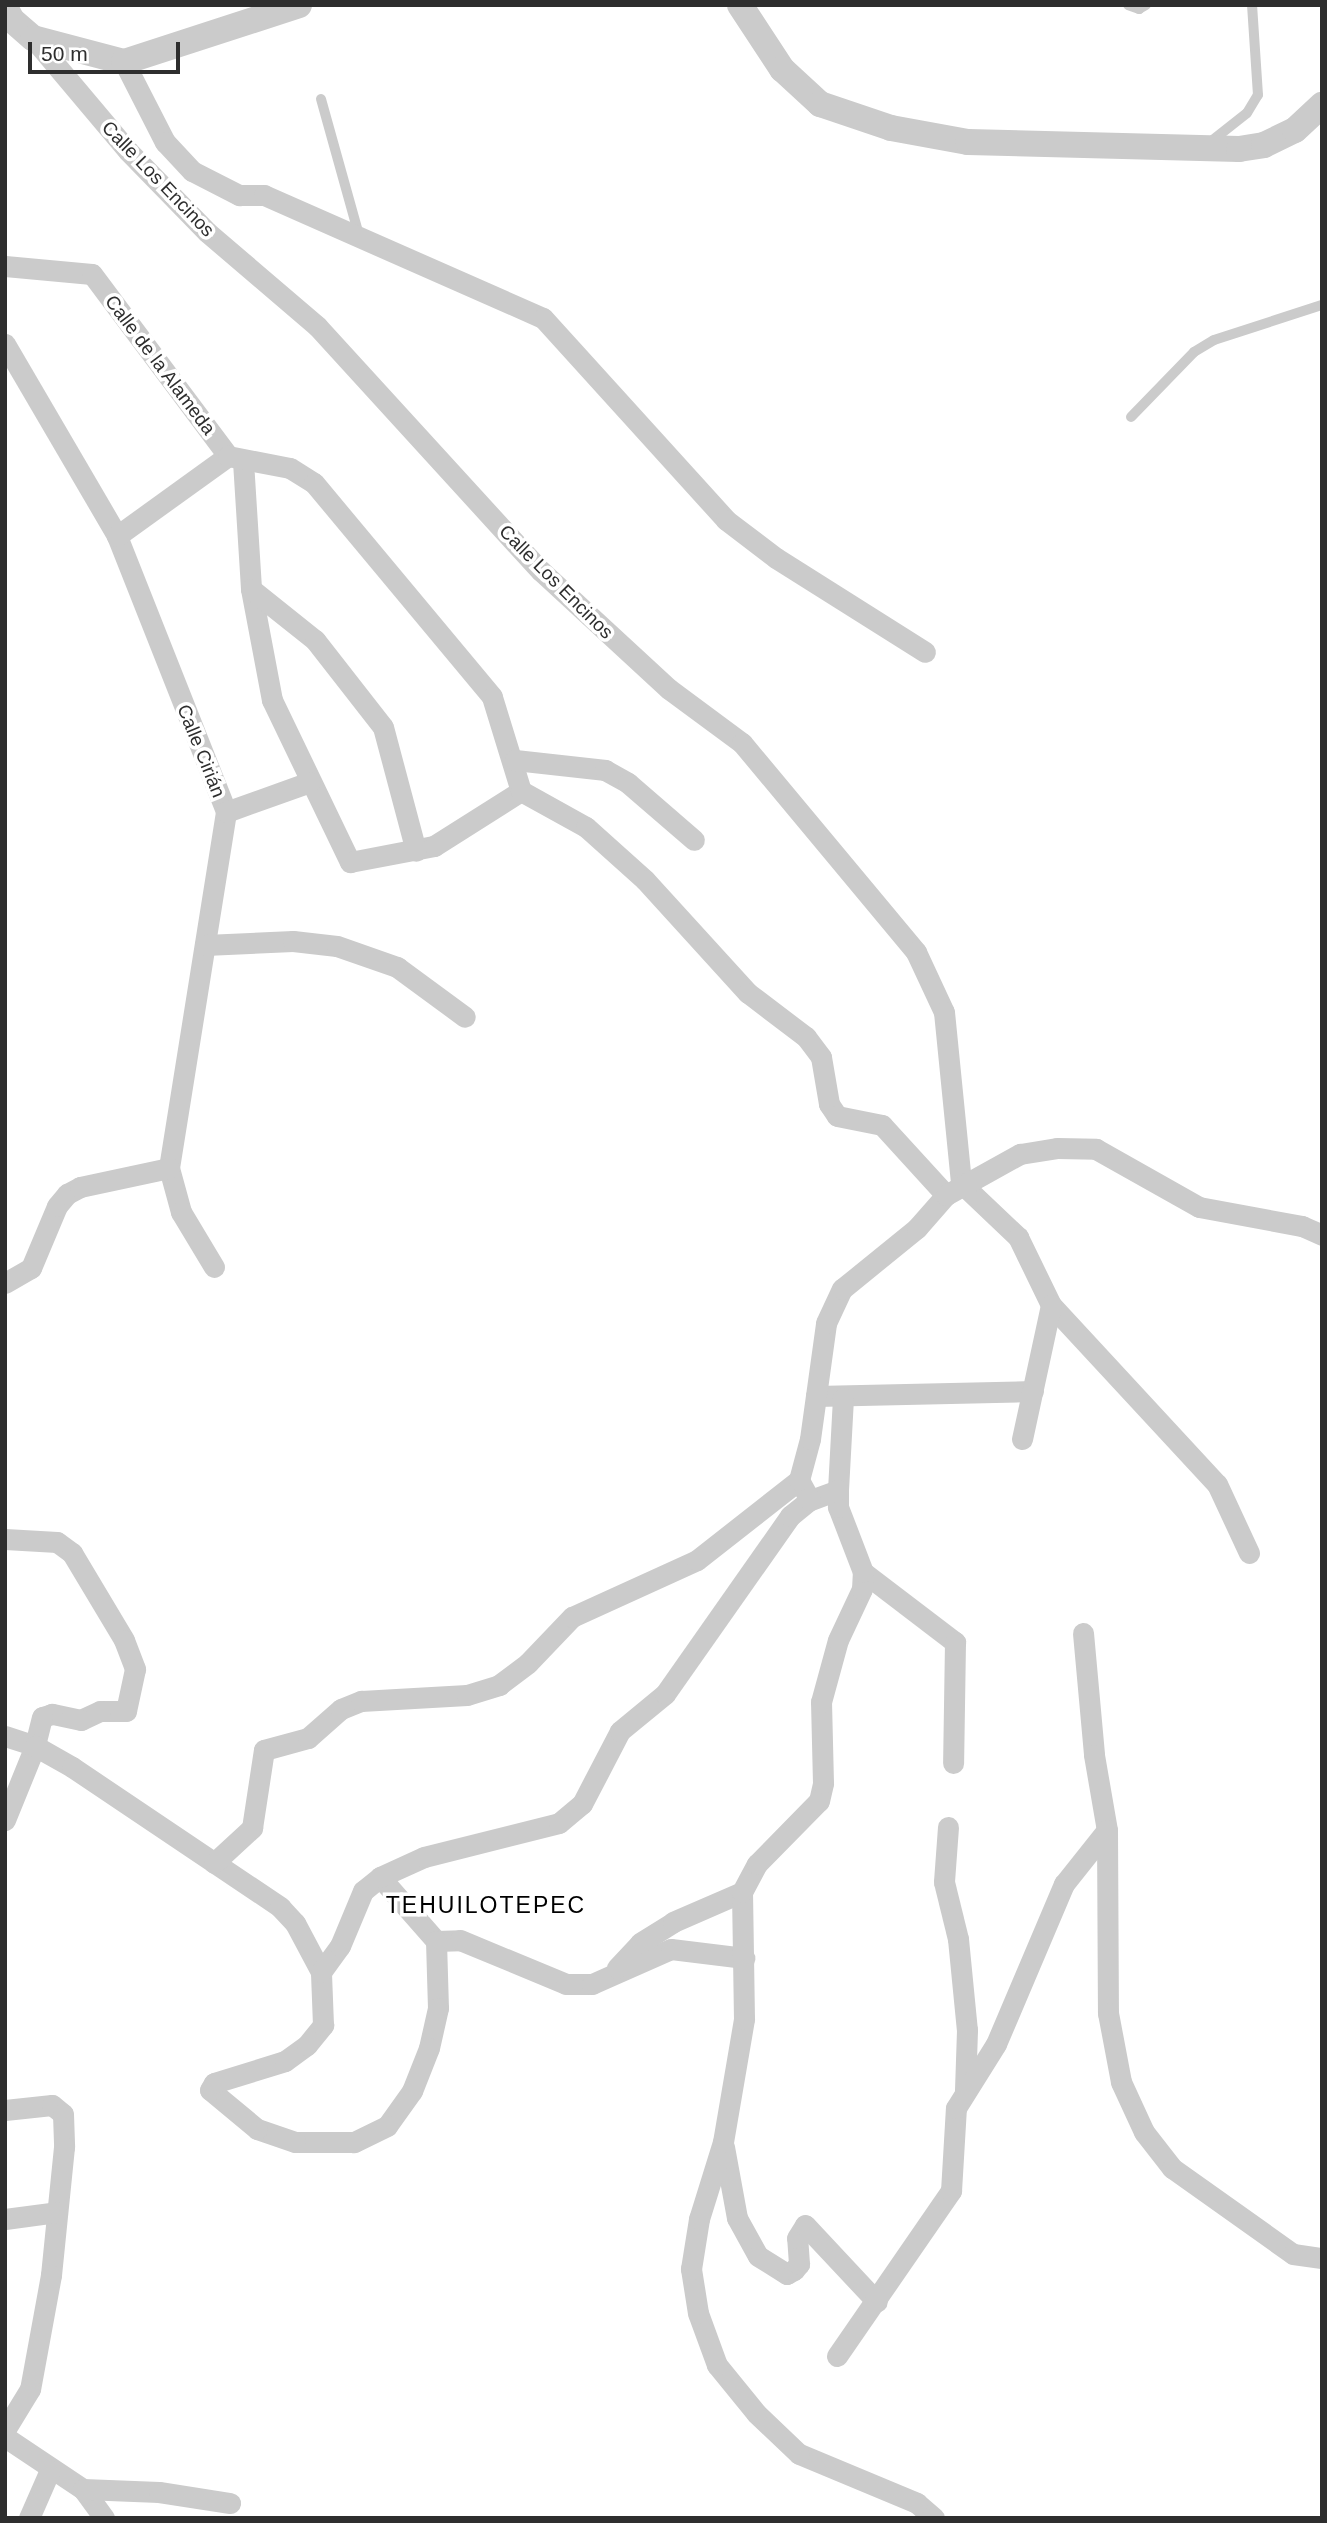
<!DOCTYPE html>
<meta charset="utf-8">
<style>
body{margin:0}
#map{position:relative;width:1327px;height:2523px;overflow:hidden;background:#fff;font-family:Helvetica,sans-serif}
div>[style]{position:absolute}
.service>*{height:10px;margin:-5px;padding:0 5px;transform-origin:5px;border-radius:5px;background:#cbcbcb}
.minor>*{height:21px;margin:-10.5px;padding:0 10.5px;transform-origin:10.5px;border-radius:10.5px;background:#cbcbcb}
.tertiary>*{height:26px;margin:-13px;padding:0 13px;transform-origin:13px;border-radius:13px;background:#cbcbcb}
span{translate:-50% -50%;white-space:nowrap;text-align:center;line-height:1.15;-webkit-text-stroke:7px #fff;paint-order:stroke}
.street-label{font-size:19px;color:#2e2e2e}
.quarter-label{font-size:23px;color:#000;letter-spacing:2px}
.frame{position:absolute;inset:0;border:7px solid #2e2e2e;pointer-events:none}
.scale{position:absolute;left:28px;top:42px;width:152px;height:32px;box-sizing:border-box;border:4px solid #2e2e2e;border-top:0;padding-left:9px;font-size:21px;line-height:24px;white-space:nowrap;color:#2e2e2e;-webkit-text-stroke:5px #fff;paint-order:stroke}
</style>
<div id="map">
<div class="service">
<div style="left:1128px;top:5px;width:12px;rotate:20deg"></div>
<div style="left:1139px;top:9px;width:8px;rotate:-30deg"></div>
<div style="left:321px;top:99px;width:141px;rotate:74.4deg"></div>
<div style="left:1209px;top:143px;width:48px;rotate:-38.3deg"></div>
<div style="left:1247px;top:113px;width:21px;rotate:-59deg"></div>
<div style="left:1258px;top:95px;width:90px;rotate:-93.8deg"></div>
<div style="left:1131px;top:417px;width:91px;rotate:-45.9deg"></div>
<div style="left:1194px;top:352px;width:23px;rotate:-31deg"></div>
<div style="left:1214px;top:340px;width:114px;rotate:-18deg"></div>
</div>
<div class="minor">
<div style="left:33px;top:38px;width:148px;rotate:49.9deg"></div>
<div style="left:128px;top:151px;width:113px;rotate:45.7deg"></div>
<div style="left:207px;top:232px;width:145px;rotate:40.5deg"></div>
<div style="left:317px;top:326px;width:332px;rotate:47.6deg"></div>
<div style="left:541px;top:571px;width:174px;rotate:42.7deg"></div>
<div style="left:669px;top:689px;width:91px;rotate:36.5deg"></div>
<div style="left:742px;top:743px;width:272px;rotate:50.2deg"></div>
<div style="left:916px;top:952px;width:66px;rotate:65deg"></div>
<div style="left:944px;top:1012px;width:172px;rotate:84.3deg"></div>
<div style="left:124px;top:62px;width:90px;rotate:62.9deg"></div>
<div style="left:165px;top:142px;width:40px;rotate:47deg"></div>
<div style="left:192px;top:171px;width:53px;rotate:27.1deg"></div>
<div style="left:239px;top:195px;width:25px"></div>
<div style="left:264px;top:195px;width:305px;rotate:23.8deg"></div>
<div style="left:543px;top:318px;width:273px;rotate:47.8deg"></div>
<div style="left:726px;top:520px;width:63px;rotate:37.2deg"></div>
<div style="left:776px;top:558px;width:176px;rotate:32.2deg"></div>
<div style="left:5px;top:266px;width:87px;rotate:5.3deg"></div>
<div style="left:92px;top:274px;width:227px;rotate:53.2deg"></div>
<div style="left:5px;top:344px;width:222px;rotate:59.7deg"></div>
<div style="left:117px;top:536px;width:297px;rotate:68.4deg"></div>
<div style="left:226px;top:812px;width:361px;rotate:99.1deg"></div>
<div style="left:169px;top:1168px;width:46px;rotate:74.7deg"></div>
<div style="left:181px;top:1212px;width:64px;rotate:59deg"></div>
<div style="left:243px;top:461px;width:128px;rotate:86.4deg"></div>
<div style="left:251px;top:589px;width:113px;rotate:79.3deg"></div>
<div style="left:272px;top:700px;width:180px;rotate:64.3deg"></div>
<div style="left:350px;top:862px;width:86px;rotate:-10.8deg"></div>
<div style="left:434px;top:846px;width:103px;rotate:-32.3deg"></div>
<div style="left:117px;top:536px;width:137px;rotate:-35.8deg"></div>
<div style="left:228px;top:456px;width:63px;rotate:11deg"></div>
<div style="left:290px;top:468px;width:28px;rotate:32deg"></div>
<div style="left:314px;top:483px;width:278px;rotate:50.2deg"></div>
<div style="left:492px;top:697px;width:98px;rotate:72.9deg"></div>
<div style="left:521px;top:791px;width:74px;rotate:29deg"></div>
<div style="left:586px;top:827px;width:79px;rotate:41.9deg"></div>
<div style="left:645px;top:880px;width:153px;rotate:47.7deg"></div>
<div style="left:748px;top:993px;width:73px;rotate:37.2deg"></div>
<div style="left:806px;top:1037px;width:25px;rotate:53deg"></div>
<div style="left:821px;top:1057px;width:48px;rotate:80.3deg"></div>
<div style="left:829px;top:1104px;width:14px;rotate:56deg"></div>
<div style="left:837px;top:1116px;width:46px;rotate:11.3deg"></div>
<div style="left:882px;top:1125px;width:95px;rotate:47.6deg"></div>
<div style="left:251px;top:589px;width:82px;rotate:38.6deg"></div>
<div style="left:315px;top:640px;width:110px;rotate:52deg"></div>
<div style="left:383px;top:727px;width:128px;rotate:75.1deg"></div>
<div style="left:515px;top:760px;width:91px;rotate:6.3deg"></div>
<div style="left:605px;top:770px;width:26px;rotate:29deg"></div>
<div style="left:628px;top:783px;width:87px;rotate:40.8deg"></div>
<div style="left:226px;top:812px;width:89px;rotate:-19.7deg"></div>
<div style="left:205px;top:945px;width:88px;rotate:-2.6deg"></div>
<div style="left:293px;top:941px;width:44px;rotate:6.5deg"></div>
<div style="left:337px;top:946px;width:64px;rotate:19.3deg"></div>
<div style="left:397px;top:967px;width:84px;rotate:36.3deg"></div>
<div style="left:961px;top:1183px;width:79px;rotate:43.5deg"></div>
<div style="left:1018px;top:1237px;width:76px;rotate:64.1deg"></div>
<div style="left:1051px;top:1305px;width:244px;rotate:47.2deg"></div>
<div style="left:1217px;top:1484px;width:76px;rotate:65.1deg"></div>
<div style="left:5px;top:1283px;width:30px;rotate:-30deg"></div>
<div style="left:31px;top:1268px;width:67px;rotate:-67.2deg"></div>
<div style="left:57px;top:1206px;width:16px;rotate:-50deg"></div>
<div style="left:67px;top:1194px;width:15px;rotate:-28deg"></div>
<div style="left:80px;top:1187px;width:91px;rotate:-12.1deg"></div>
<div style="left:816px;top:1396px;width:217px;rotate:-1.3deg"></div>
<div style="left:1022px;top:1439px;width:137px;rotate:-77.8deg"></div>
<div style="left:838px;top:1490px;width:92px;rotate:-86.9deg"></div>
<div style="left:5px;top:1539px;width:52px;rotate:3.3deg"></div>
<div style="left:57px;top:1542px;width:19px;rotate:36deg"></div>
<div style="left:72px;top:1553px;width:101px;rotate:59.1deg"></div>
<div style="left:124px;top:1640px;width:31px;rotate:69deg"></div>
<div style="left:135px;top:1669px;width:43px;rotate:102.1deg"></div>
<div style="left:126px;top:1711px;width:26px;rotate:180deg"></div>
<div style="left:100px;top:1711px;width:21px;rotate:155deg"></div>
<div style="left:81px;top:1720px;width:30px;rotate:-168deg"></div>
<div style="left:52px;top:1714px;width:10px;rotate:163deg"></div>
<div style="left:42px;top:1717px;width:30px;rotate:104deg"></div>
<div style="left:35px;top:1746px;width:80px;rotate:112.1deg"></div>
<div style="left:863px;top:1572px;width:116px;rotate:37.3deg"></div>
<div style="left:955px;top:1642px;width:121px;rotate:90.9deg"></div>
<div style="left:1083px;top:1633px;width:122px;rotate:84.8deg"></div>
<div style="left:1094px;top:1755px;width:76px;rotate:80.2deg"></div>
<div style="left:1107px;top:1830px;width:183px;rotate:89.7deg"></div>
<div style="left:1108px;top:2013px;width:70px;rotate:79.3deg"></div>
<div style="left:1121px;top:2082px;width:55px;rotate:65.3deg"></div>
<div style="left:1144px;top:2132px;width:46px;rotate:52.1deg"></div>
<div style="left:1172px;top:2168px;width:148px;rotate:35.4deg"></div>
<div style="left:1293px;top:2254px;width:29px;rotate:8deg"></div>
<div style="left:5px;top:1736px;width:32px;rotate:18deg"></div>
<div style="left:35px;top:1746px;width:43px;rotate:29.6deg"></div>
<div style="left:72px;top:1767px;width:251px;rotate:33.9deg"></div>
<div style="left:280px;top:1907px;width:22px;rotate:47deg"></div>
<div style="left:295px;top:1923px;width:55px;rotate:62deg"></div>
<div style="left:948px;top:1827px;width:55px;rotate:94.2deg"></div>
<div style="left:944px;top:1882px;width:59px;rotate:76.2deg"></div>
<div style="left:958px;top:1939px;width:91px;rotate:84.4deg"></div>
<div style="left:967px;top:2030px;width:61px;rotate:91.9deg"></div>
<div style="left:214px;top:1863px;width:52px;rotate:-42.6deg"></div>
<div style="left:252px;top:1828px;width:79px;rotate:-81.3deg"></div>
<div style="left:264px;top:1750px;width:46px;rotate:-15.3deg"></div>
<div style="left:308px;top:1738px;width:44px;rotate:-41.3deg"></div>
<div style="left:341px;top:1709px;width:22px;rotate:-22deg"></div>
<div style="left:361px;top:1701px;width:106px;rotate:-3.2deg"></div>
<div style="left:467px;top:1695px;width:34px;rotate:-17deg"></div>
<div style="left:499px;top:1685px;width:36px;rotate:-37deg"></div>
<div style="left:528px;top:1663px;width:64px;rotate:-46.3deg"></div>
<div style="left:572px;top:1617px;width:137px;rotate:-24.5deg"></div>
<div style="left:697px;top:1560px;width:130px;rotate:-38.1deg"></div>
<div style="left:380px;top:1877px;width:85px;rotate:48.8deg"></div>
<div style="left:436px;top:1941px;width:24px;rotate:-2deg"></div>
<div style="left:460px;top:1940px;width:115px;rotate:22.5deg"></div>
<div style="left:566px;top:1984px;width:26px"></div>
<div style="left:592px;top:1984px;width:86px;rotate:-23.9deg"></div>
<div style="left:671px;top:1949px;width:74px;rotate:7deg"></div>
<div style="left:436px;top:1941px;width:67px;rotate:88.3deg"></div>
<div style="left:438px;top:2008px;width:41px;rotate:102.7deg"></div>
<div style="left:429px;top:2048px;width:46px;rotate:111.6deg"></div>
<div style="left:412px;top:2091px;width:43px;rotate:125.5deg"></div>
<div style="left:387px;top:2126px;width:37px;rotate:154deg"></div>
<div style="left:354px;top:2142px;width:59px;rotate:180deg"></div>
<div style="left:295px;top:2142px;width:40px;rotate:-161.1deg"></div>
<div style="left:257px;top:2129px;width:61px;rotate:-140.3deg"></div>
<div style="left:210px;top:2090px;width:8px;rotate:-60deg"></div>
<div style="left:214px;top:2083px;width:74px;rotate:-17.2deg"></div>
<div style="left:285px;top:2061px;width:27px;rotate:-36deg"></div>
<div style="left:307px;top:2045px;width:26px;rotate:-51deg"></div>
<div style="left:323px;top:2025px;width:53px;rotate:-92.2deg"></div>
<div style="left:321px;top:1972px;width:32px;rotate:-54deg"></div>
<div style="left:340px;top:1946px;width:60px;rotate:-67.3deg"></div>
<div style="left:363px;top:1891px;width:22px;rotate:-39deg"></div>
<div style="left:380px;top:1877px;width:48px;rotate:-24.4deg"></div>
<div style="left:424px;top:1857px;width:139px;rotate:-14.1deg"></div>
<div style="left:559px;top:1823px;width:30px;rotate:-40deg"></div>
<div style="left:582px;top:1804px;width:82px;rotate:-62.5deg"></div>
<div style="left:620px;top:1731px;width:58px;rotate:-39.4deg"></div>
<div style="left:665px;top:1694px;width:218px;rotate:-54.9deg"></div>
<div style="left:790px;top:1516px;width:26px;rotate:-39deg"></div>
<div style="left:617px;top:1968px;width:34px;rotate:-47deg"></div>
<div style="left:640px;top:1943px;width:39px;rotate:-32deg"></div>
<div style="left:673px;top:1922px;width:75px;rotate:-23.5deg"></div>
<div style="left:5px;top:2110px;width:47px;rotate:-6.1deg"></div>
<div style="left:52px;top:2105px;width:14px;rotate:39deg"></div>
<div style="left:63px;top:2114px;width:33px;rotate:88deg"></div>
<div style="left:64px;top:2147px;width:129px;rotate:95.8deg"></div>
<div style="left:51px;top:2275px;width:116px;rotate:100.4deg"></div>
<div style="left:30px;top:2389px;width:48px;rotate:121.4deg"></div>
<div style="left:724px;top:2147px;width:72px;rotate:79.6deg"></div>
<div style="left:737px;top:2218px;width:43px;rotate:61.1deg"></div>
<div style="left:758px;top:2256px;width:34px;rotate:32deg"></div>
<div style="left:787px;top:2274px;width:8px;rotate:-30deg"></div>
<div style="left:794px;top:2270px;width:8px;rotate:-50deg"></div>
<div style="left:799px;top:2264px;width:26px;rotate:-94deg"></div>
<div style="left:797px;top:2238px;width:15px;rotate:-58deg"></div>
<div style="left:805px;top:2225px;width:105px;rotate:46.9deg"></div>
<div style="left:5px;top:2219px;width:52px;rotate:-7.7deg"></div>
<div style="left:837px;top:2356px;width:201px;rotate:-55.4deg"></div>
<div style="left:951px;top:2191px;width:83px;rotate:-86.6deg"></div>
<div style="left:956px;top:2108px;width:75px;rotate:-58deg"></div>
<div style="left:996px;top:2044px;width:174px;rotate:-67deg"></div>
<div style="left:1064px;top:1884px;width:69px;rotate:-51.5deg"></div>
<div style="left:5px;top:2437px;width:94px;rotate:33.7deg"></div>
<div style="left:83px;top:2489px;width:36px;rotate:54deg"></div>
<div style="left:83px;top:2489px;width:76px;rotate:2.3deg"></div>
<div style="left:159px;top:2492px;width:72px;rotate:8.8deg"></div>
<div style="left:29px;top:2518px;width:52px;rotate:-66.4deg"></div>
<div style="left:934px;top:2518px;width:23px;rotate:-139deg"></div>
<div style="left:917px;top:2503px;width:128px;rotate:-157.4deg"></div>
<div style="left:799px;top:2454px;width:59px;rotate:-136.4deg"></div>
<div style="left:756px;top:2413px;width:62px;rotate:-129.1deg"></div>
<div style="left:717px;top:2365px;width:55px;rotate:-110.1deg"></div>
<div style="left:698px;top:2313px;width:45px;rotate:-99deg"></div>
<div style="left:691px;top:2269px;width:51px;rotate:-80.9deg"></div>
<div style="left:699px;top:2219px;width:81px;rotate:-72.7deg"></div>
<div style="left:723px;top:2142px;width:125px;rotate:-80.3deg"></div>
<div style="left:744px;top:2019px;width:127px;rotate:-90.9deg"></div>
<div style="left:742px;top:1892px;width:32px;rotate:-62deg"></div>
<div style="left:757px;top:1864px;width:88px;rotate:-45.5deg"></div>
<div style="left:819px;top:1801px;width:18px;rotate:-77deg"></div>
<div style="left:823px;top:1783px;width:81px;rotate:-91.4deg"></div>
<div style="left:821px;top:1702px;width:64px;rotate:-74.7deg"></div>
<div style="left:838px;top:1640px;width:56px;rotate:-64.8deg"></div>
<div style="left:862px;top:1589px;width:17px;rotate:-87deg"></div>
<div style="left:863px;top:1572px;width:70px;rotate:-111deg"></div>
<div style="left:838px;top:1507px;width:17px;rotate:-90deg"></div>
<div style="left:838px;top:1490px;width:30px;rotate:160deg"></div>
<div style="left:810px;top:1500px;width:23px;rotate:-119deg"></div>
<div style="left:799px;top:1480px;width:42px;rotate:-75deg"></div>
<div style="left:810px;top:1439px;width:117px;rotate:-82.1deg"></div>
<div style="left:826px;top:1323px;width:38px;rotate:-65deg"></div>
<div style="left:842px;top:1289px;width:97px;rotate:-39.1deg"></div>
<div style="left:917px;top:1228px;width:44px;rotate:-48.7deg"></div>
<div style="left:946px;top:1195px;width:85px;rotate:-29deg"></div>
<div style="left:1020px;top:1154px;width:37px;rotate:-9deg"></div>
<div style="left:1057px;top:1148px;width:39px;rotate:1deg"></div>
<div style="left:1096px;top:1149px;width:118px;rotate:29.4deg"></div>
<div style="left:1199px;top:1207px;width:105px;rotate:10.5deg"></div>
<div style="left:1302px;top:1226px;width:22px;rotate:24deg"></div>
</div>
<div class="tertiary">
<div style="left:740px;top:5px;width:77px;rotate:56.7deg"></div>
<div style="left:782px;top:69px;width:52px;rotate:42.6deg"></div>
<div style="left:820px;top:104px;width:75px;rotate:18.7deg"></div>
<div style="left:891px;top:128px;width:78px;rotate:10.3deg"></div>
<div style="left:968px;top:142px;width:271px;rotate:1.5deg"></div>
<div style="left:1239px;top:149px;width:25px;rotate:-9deg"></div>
<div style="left:1264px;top:145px;width:34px;rotate:-26deg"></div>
<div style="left:1295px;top:130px;width:37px;rotate:-43deg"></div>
<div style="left:5px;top:7px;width:15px;rotate:62deg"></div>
<div style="left:12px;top:20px;width:28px;rotate:41deg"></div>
<div style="left:33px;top:38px;width:94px;rotate:14.8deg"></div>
<div style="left:124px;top:62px;width:184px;rotate:-18deg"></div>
</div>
<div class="street-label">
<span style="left:158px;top:179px;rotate:46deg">Calle Los Encinos</span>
<span style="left:160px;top:365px;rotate:53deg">Calle de la Alameda</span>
<span style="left:556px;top:582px;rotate:45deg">Calle Los Encinos</span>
<span style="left:201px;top:751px;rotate:68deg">Calle Cirián</span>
</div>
<div class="quarter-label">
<span style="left:486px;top:1905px">TEHUILOTEPEC</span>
</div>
<div class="frame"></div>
<div class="scale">50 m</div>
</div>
